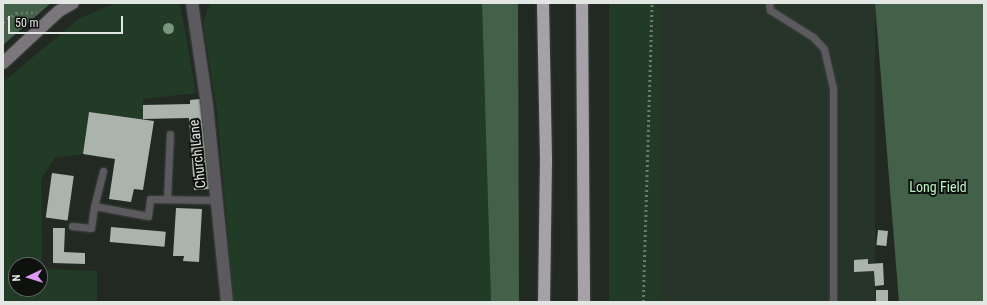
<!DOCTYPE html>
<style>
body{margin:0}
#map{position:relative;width:987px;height:305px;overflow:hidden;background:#222923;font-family:"Roboto Condensed",sans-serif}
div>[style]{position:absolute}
.built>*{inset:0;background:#27342a;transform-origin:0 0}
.green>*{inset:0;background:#223b27;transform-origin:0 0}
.forest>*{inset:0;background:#436149}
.building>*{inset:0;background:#aab3ac;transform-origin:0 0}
.path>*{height:2.5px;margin-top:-1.25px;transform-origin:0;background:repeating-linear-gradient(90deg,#717772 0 2px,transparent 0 5px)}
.roads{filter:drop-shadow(0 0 1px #3d443e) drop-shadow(0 0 1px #3d443e)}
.lane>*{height:7px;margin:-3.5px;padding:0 3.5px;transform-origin:3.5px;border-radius:3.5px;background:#5c5a5e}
.street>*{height:12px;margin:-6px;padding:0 6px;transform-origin:6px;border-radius:6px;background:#5c5a5e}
.secondary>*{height:12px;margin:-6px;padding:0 6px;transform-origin:6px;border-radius:6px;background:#7a767c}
.highway>*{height:12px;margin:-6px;padding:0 6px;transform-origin:6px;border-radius:6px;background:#a6a0a9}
.trees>*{width:11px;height:11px;margin:-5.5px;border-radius:50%;background:#77987c}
span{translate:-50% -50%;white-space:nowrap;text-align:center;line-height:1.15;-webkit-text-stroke:4px #0e110e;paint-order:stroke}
.street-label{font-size:14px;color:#e2e7e3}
.park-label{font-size:14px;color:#bcf2c5}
.frame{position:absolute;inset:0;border:4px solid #e2e7e3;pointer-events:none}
.north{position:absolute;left:8px;top:257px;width:40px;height:40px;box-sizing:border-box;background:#0e110e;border:1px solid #636763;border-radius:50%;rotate:266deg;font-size:11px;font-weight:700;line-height:16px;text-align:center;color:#e2e7e3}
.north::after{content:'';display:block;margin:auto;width:14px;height:18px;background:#db99f5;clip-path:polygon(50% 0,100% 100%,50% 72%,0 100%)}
.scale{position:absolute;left:8px;top:16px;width:115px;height:18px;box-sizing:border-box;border:2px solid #e2e7e3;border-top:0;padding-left:5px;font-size:12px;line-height:14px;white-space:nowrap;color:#e2e7e3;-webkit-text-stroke:3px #0e110e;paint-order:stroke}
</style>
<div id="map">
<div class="built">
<div style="left:659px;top:3px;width:216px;height:299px"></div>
</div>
<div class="green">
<div style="clip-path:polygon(evenodd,116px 3px,180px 3px,196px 93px,143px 99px,143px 119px,89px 112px,83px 154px,55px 158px,41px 179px,42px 269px,97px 271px,97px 302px,3px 302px,3px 82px,80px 18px,116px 3px,16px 265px,40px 265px,40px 289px,16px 289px,16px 265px)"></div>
<div style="clip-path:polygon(210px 3px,482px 3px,491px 302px,234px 302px,217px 111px,203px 22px)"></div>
<div style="left:609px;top:3px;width:50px;height:299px"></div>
</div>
<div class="forest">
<div style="clip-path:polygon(3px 3px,51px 3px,3px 45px)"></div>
<div style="clip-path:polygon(482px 3px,518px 3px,519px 302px,491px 302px)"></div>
<div style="clip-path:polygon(875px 3px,984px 3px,984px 302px,899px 302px)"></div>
</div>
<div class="building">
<div style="clip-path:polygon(200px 99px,210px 189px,194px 190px,189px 118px,143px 119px,143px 105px,190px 104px,190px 100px)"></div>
<div style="clip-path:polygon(89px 112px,154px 121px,143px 190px,134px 189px,131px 202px,109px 199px,115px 159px,83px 154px)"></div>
<div style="left:52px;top:173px;width:22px;height:45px;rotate:8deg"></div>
<div style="clip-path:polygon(176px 208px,202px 209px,199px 262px,183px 261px,184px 256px,173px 256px)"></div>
<div style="left:111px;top:227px;width:55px;height:15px;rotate:5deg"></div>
<div style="clip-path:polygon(53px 228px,65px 228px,64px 252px,85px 253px,85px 264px,53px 263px)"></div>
<div style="left:878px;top:230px;width:10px;height:15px;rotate:6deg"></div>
<div style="clip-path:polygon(868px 259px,868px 264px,883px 263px,884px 285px,875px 286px,874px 271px,854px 272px,854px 260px)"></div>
<div style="left:888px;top:290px;width:12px;height:12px;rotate:90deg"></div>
</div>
<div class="path">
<div style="left:3px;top:22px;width:16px;rotate:-35deg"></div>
<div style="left:16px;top:13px;width:21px;rotate:-3deg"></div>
<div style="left:643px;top:302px;width:299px;rotate:-88.3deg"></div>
</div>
<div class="roads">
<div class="lane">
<div style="left:769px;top:3px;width:7px;rotate:82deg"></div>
<div style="left:770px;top:10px;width:51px;rotate:32.1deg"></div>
<div style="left:813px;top:37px;width:16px;rotate:47deg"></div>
<div style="left:824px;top:49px;width:40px;rotate:77deg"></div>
<div style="left:833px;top:88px;width:214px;rotate:90deg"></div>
<div style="left:103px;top:171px;width:36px;rotate:104deg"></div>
<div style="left:94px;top:206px;width:55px;rotate:10.5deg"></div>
<div style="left:148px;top:216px;width:17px;rotate:-83deg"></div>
<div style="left:150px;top:199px;width:67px;rotate:0.9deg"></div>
<div style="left:167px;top:199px;width:65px;rotate:-87.4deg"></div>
<div style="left:72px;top:226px;width:19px;rotate:6deg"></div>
<div style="left:91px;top:228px;width:22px;rotate:-82deg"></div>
</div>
<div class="street">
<div style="left:192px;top:3px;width:103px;rotate:81.6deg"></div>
<div style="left:207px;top:105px;width:198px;rotate:84.2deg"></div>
</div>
<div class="secondary">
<div style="left:3px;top:63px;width:76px;rotate:-42.9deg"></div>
<div style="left:59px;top:11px;width:16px;rotate:-30deg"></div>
</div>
<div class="highway">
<div style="left:543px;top:3px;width:158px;rotate:88.9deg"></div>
<div style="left:546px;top:161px;width:141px;rotate:90.8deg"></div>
<div style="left:582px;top:3px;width:299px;rotate:89.6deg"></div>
</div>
</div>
<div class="trees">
<div style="left:168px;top:28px"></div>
</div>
<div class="street-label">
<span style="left:197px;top:154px;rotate:-96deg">Church Lane</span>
</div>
<div class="park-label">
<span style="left:938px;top:187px">Long Field</span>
</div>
<div class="frame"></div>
<div class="north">N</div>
<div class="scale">50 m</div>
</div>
